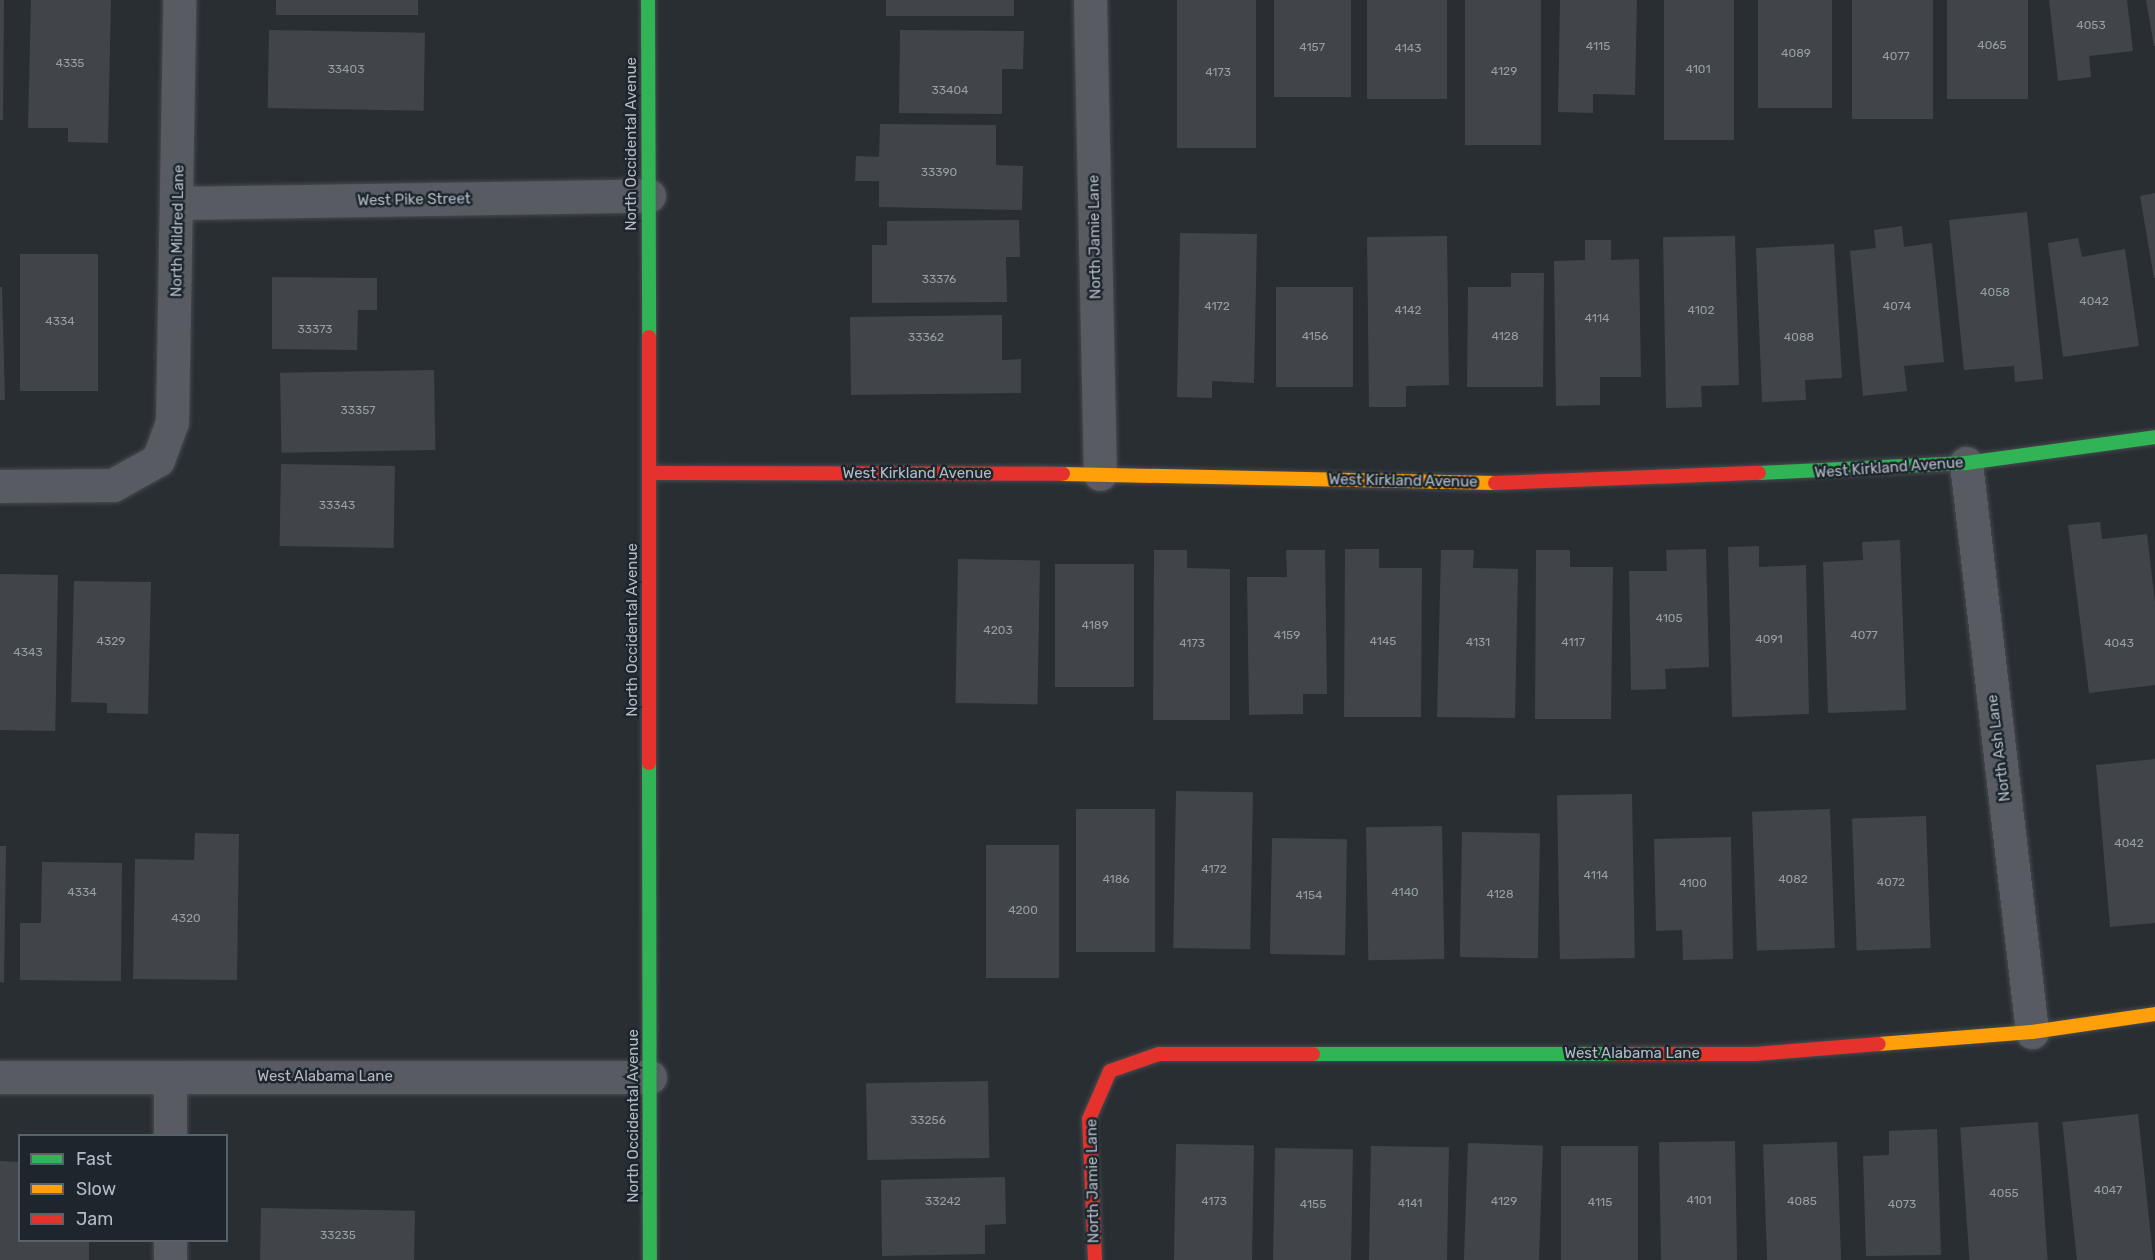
<!DOCTYPE html>
<style>
body{margin:0}
#map{position:relative;width:2155px;height:1260px;overflow:hidden;background:#292e33;font-family:Rubik,sans-serif}
div>[style]{position:absolute}
.building>*{inset:0;background:#41454a;transform-origin:0 0}
.roads{filter:drop-shadow(0 0 2px #464a4e) drop-shadow(0 0 2px #464a4e)}
.street>*{height:33px;margin:-16.5px;padding:0 16.5px;transform-origin:16.5px;border-radius:16.5px;background:#585c62}
.fast>*{height:14px;margin:-7px;padding:0 7px;transform-origin:7px;border-radius:7px;background:#30b455}
.slow>*{height:14px;margin:-7px;padding:0 7px;transform-origin:7px;border-radius:7px;background:#ff9f0a}
.jam>*{height:14px;margin:-7px;padding:0 7px;transform-origin:7px;border-radius:7px;background:#e5322d}
span{translate:-50% -50%;white-space:nowrap;text-align:center;line-height:1.15;-webkit-text-stroke:5px #1d252d;paint-order:stroke}
.number-label{font-size:12px;color:#969ea6}
.number-label span{-webkit-text-stroke-width:0}
.street-label{font-size:15px;color:#b3bbc4}
.legend{position:absolute;left:18px;top:1134px;width:210px;height:108px;box-sizing:border-box;background:#1d252d;border:2px solid #596169;margin:0;padding:8px 10px;list-style:none;font-size:18px;color:#b3bbc4}
.legend li{display:flex;align-items:center;gap:12px;height:30px}
.legend b{width:30px;border:2px solid #596169}
</style>
<div id="map">
<div class="building">
<div style="clip-path:polygon(0 0,4px 0,3px 120px,0 120px)"></div>
<div style="clip-path:polygon(31px 0,111px 0,108px 143px,68px 142px,68px 128px,28px 128px)"></div>
<div style="left:276px;top:0;width:142px;height:15px"></div>
<div style="left:886px;top:0;width:128px;height:16px"></div>
<div style="left:1177px;top:0;width:79px;height:148px"></div>
<div style="left:1274px;top:0;width:77px;height:97px"></div>
<div style="left:1367px;top:0;width:80px;height:99px"></div>
<div style="left:1465px;top:0;width:76px;height:145px"></div>
<div style="clip-path:polygon(1560px 0,1637px 0,1635px 95px,1593px 94px,1593px 113px,1558px 112px)"></div>
<div style="left:1664px;top:0;width:70px;height:140px"></div>
<div style="left:1758px;top:0;width:74px;height:108px"></div>
<div style="left:1852px;top:0;width:81px;height:119px"></div>
<div style="left:1947px;top:0;width:81px;height:99px"></div>
<div style="clip-path:polygon(2049px 0,2127px 0,2133px 51px,2089px 56px,2091px 77px,2058px 81px)"></div>
<div style="clip-path:polygon(2146px 0,2155px 0,2155px 46px,2154px 46px)"></div>
<div style="left:269px;top:30px;width:156px;height:78px;rotate:1deg"></div>
<div style="clip-path:polygon(900px 30px,1024px 31px,1023px 69px,1002px 69px,1002px 114px,899px 113px)"></div>
<div style="clip-path:polygon(880px 124px,996px 125px,996px 165px,1023px 166px,1022px 210px,879px 207px,879px 181px,855px 181px,856px 156px,879px 157px)"></div>
<div style="clip-path:polygon(2155px 193px,2155px 278px,2154px 278px,2140px 196px)"></div>
<div style="clip-path:polygon(2027px 212px,2043px 379px,2015px 382px,2014px 366px,1964px 370px,1949px 220px)"></div>
<div style="clip-path:polygon(1019px 220px,1020px 257px,1006px 257px,1007px 302px,872px 303px,872px 245px,887px 245px,887px 221px)"></div>
<div style="clip-path:polygon(1902px 226px,1904px 247px,1932px 243px,1944px 362px,1904px 366px,1907px 391px,1863px 396px,1850px 251px,1876px 248px,1874px 230px)"></div>
<div style="clip-path:polygon(1180px 233px,1257px 234px,1254px 383px,1212px 381px,1212px 398px,1177px 397px)"></div>
<div style="clip-path:polygon(1447px 236px,1449px 385px,1406px 386px,1406px 407px,1369px 407px,1367px 237px)"></div>
<div style="clip-path:polygon(1735px 236px,1739px 385px,1701px 386px,1702px 407px,1666px 408px,1663px 237px)"></div>
<div style="clip-path:polygon(2078px 238px,2082px 257px,2125px 249px,2139px 346px,2063px 357px,2048px 243px)"></div>
<div style="clip-path:polygon(1585px 240px,1611px 240px,1611px 260px,1639px 259px,1641px 377px,1600px 377px,1600px 405px,1556px 406px,1554px 261px,1585px 260px)"></div>
<div style="clip-path:polygon(1834px 244px,1842px 378px,1805px 380px,1806px 400px,1762px 402px,1756px 248px)"></div>
<div style="left:20px;top:254px;width:78px;height:137px"></div>
<div style="clip-path:polygon(1511px 273px,1544px 273px,1543px 387px,1467px 387px,1468px 287px,1511px 287px)"></div>
<div style="clip-path:polygon(272px 277px,377px 278px,377px 310px,358px 310px,357px 350px,272px 349px)"></div>
<div style="clip-path:polygon(0 287px,2px 287px,5px 400px,0 400px)"></div>
<div style="left:1353px;top:287px;width:100px;height:77px;rotate:90deg"></div>
<div style="clip-path:polygon(1002px 315px,1002px 360px,1021px 359px,1021px 393px,851px 395px,850px 317px)"></div>
<div style="left:434px;top:370px;width:80px;height:154px;rotate:89deg"></div>
<div style="left:281px;top:464px;width:114px;height:82px;rotate:1deg"></div>
<div style="clip-path:polygon(2100px 522px,2102px 539px,2147px 534px,2155px 602px,2155px 685px,2089px 693px,2068px 525px)"></div>
<div style="clip-path:polygon(1900px 540px,1906px 710px,1828px 713px,1823px 562px,1863px 560px,1862px 542px)"></div>
<div style="clip-path:polygon(1759px 546px,1759px 567px,1806px 565px,1809px 714px,1732px 717px,1728px 547px)"></div>
<div style="clip-path:polygon(1345px 549px,1379px 549px,1379px 568px,1422px 568px,1421px 717px,1344px 717px)"></div>
<div style="clip-path:polygon(1706px 549px,1709px 667px,1665px 669px,1666px 689px,1631px 690px,1629px 571px,1667px 571px,1666px 550px)"></div>
<div style="clip-path:polygon(1154px 550px,1187px 550px,1187px 568px,1230px 569px,1230px 720px,1153px 720px)"></div>
<div style="clip-path:polygon(1286px 550px,1325px 550px,1327px 694px,1303px 694px,1303px 714px,1249px 715px,1247px 577px,1287px 577px)"></div>
<div style="clip-path:polygon(1441px 550px,1474px 550px,1473px 568px,1518px 569px,1515px 718px,1437px 717px)"></div>
<div style="clip-path:polygon(1536px 550px,1570px 550px,1570px 567px,1613px 567px,1611px 719px,1535px 719px)"></div>
<div style="left:958px;top:559px;width:82px;height:144px;rotate:1deg"></div>
<div style="left:1055px;top:564px;width:79px;height:123px"></div>
<div style="left:0;top:574px;width:58px;height:156px;rotate:1deg"></div>
<div style="clip-path:polygon(74px 581px,151px 582px,148px 714px,107px 713px,107px 703px,71px 702px)"></div>
<div style="clip-path:polygon(2155px 759px,2155px 923px,2110px 927px,2096px 765px)"></div>
<div style="left:1176px;top:791px;width:77px;height:157px;rotate:1deg"></div>
<div style="left:1632px;top:794px;width:164px;height:75px;rotate:89deg"></div>
<div style="left:1076px;top:809px;width:79px;height:143px"></div>
<div style="left:1830px;top:809px;width:139px;height:78px;rotate:88deg"></div>
<div style="left:1926px;top:816px;width:132px;height:74px;rotate:88deg"></div>
<div style="left:1442px;top:826px;width:133px;height:76px;rotate:89deg"></div>
<div style="left:1462px;top:832px;width:78px;height:125px;rotate:1deg"></div>
<div style="clip-path:polygon(195px 833px,239px 834px,237px 980px,133px 979px,135px 859px,194px 860px)"></div>
<div style="clip-path:polygon(1731px 837px,1733px 959px,1683px 960px,1682px 930px,1656px 931px,1654px 839px)"></div>
<div style="left:1272px;top:838px;width:75px;height:116px;rotate:1deg"></div>
<div style="left:986px;top:845px;width:73px;height:133px"></div>
<div style="clip-path:polygon(0 846px,6px 846px,4px 983px,0 982px)"></div>
<div style="clip-path:polygon(42px 862px,122px 863px,121px 981px,20px 980px,20px 923px,41px 923px)"></div>
<div style="left:988px;top:1081px;width:77px;height:122px;rotate:89deg"></div>
<div style="left:2138px;top:1114px;width:147px;height:76px;rotate:84deg"></div>
<div style="left:2038px;top:1122px;width:138px;height:78px;rotate:86deg"></div>
<div style="clip-path:polygon(1937px 1129px,1941px 1255px,1866px 1256px,1863px 1156px,1889px 1155px,1889px 1131px)"></div>
<div style="left:1735px;top:1141px;width:119px;height:76px;rotate:89deg"></div>
<div style="left:1837px;top:1142px;width:118px;height:74px;rotate:88deg"></div>
<div style="left:1468px;top:1143px;width:75px;height:117px;rotate:2deg"></div>
<div style="left:1176px;top:1144px;width:78px;height:116px;rotate:1deg"></div>
<div style="left:1371px;top:1146px;width:78px;height:114px;rotate:1deg"></div>
<div style="left:1561px;top:1146px;width:77px;height:114px"></div>
<div style="left:1275px;top:1148px;width:78px;height:112px;rotate:1deg"></div>
<div style="clip-path:polygon(0 1161px,20px 1162px,20px 1240px,89px 1240px,89px 1260px,0 1260px)"></div>
<div style="clip-path:polygon(1005px 1177px,1006px 1224px,985px 1225px,985px 1254px,882px 1256px,881px 1180px)"></div>
<div style="left:261px;top:1208px;width:154px;height:52px;rotate:1deg"></div>
</div>
<div class="roads">
<div class="street">
<div style="left:1090px;top:0;width:474px;rotate:88.8deg"></div>
<div style="left:179px;top:203px;width:470px;rotate:-0.9deg"></div>
<div style="left:1966px;top:463px;width:573px;rotate:83.38deg"></div>
<div style="left:0;top:486px;width:113px;rotate:-0.5deg"></div>
<div style="left:113px;top:485px;width:51px;rotate:-29.1deg"></div>
<div style="left:158px;top:460px;width:40px;rotate:-69.8deg"></div>
<div style="left:172px;top:422px;width:422px;rotate:-89deg"></div>
<div style="left:0;top:1077px;width:650px"></div>
<div style="left:170px;top:1077px;width:59px;rotate:90deg"></div>
<div style="left:170px;top:1240px;width:20px;rotate:90deg"></div>
</div>
<div class="fast">
<div style="left:648px;top:0;width:337px;rotate:89.8deg"></div>
<div style="left:1759px;top:473px;width:207px;rotate:-2.8deg"></div>
<div style="left:1966px;top:463px;width:191px;rotate:-7.8deg"></div>
<div style="left:649px;top:763px;width:497px;rotate:89.9deg"></div>
<div style="left:1313px;top:1054px;width:304px"></div>
</div>
<div class="slow">
<div style="left:1063px;top:474px;width:432px;rotate:1.2deg"></div>
<div style="left:1879px;top:1044px;width:153px;rotate:-4.5deg"></div>
<div style="left:2032px;top:1032px;width:124px;rotate:-8.3deg"></div>
</div>
<div class="jam">
<div style="left:649px;top:337px;width:426px;rotate:90deg"></div>
<div style="left:649px;top:473px;width:414px;rotate:0.1deg"></div>
<div style="left:1495px;top:483px;width:264px;rotate:-2.2deg"></div>
<div style="left:1617px;top:1054px;width:138px"></div>
<div style="left:1755px;top:1054px;width:124px;rotate:-4.6deg"></div>
<div style="left:1095px;top:1260px;width:141px;rotate:-92.4deg"></div>
<div style="left:1089px;top:1119px;width:52px;rotate:-66.4deg"></div>
<div style="left:1110px;top:1071px;width:52px;rotate:-19.1deg"></div>
<div style="left:1159px;top:1054px;width:154px"></div>
</div>
</div>
<div class="number-label">
<span style="left:2091px;top:26px">4053</span>
<span style="left:1992px;top:46px">4065</span>
<span style="left:1598px;top:47px">4115</span>
<span style="left:1312px;top:48px">4157</span>
<span style="left:1408px;top:49px">4143</span>
<span style="left:1796px;top:54px">4089</span>
<span style="left:1896px;top:57px">4077</span>
<span style="left:70px;top:64px">4335</span>
<span style="left:346px;top:70px">33403</span>
<span style="left:1698px;top:70px">4101</span>
<span style="left:1504px;top:72px">4129</span>
<span style="left:1218px;top:73px">4173</span>
<span style="left:950px;top:91px">33404</span>
<span style="left:939px;top:173px">33390</span>
<span style="left:939px;top:280px">33376</span>
<span style="left:1995px;top:293px">4058</span>
<span style="left:2094px;top:302px">4042</span>
<span style="left:1217px;top:307px">4172</span>
<span style="left:1897px;top:307px">4074</span>
<span style="left:1408px;top:311px">4142</span>
<span style="left:1701px;top:311px">4102</span>
<span style="left:1597px;top:319px">4114</span>
<span style="left:60px;top:322px">4334</span>
<span style="left:315px;top:330px">33373</span>
<span style="left:1315px;top:337px">4156</span>
<span style="left:1505px;top:337px">4128</span>
<span style="left:926px;top:338px">33362</span>
<span style="left:1799px;top:338px">4088</span>
<span style="left:358px;top:411px">33357</span>
<span style="left:337px;top:506px">33343</span>
<span style="left:1669px;top:619px">4105</span>
<span style="left:1095px;top:626px">4189</span>
<span style="left:998px;top:631px">4203</span>
<span style="left:1287px;top:636px">4159</span>
<span style="left:1864px;top:636px">4077</span>
<span style="left:1769px;top:640px">4091</span>
<span style="left:111px;top:642px">4329</span>
<span style="left:1383px;top:642px">4145</span>
<span style="left:1478px;top:643px">4131</span>
<span style="left:1573px;top:643px">4117</span>
<span style="left:1192px;top:644px">4173</span>
<span style="left:2119px;top:644px">4043</span>
<span style="left:28px;top:653px">4343</span>
<span style="left:2129px;top:844px">4042</span>
<span style="left:1214px;top:870px">4172</span>
<span style="left:1596px;top:876px">4114</span>
<span style="left:1116px;top:880px">4186</span>
<span style="left:1793px;top:880px">4082</span>
<span style="left:1891px;top:883px">4072</span>
<span style="left:1693px;top:884px">4100</span>
<span style="left:82px;top:893px">4334</span>
<span style="left:1405px;top:893px">4140</span>
<span style="left:1500px;top:895px">4128</span>
<span style="left:1309px;top:896px">4154</span>
<span style="left:1023px;top:911px">4200</span>
<span style="left:186px;top:919px">4320</span>
<span style="left:928px;top:1121px">33256</span>
<span style="left:2108px;top:1191px">4047</span>
<span style="left:2004px;top:1194px">4055</span>
<span style="left:1699px;top:1201px">4101</span>
<span style="left:943px;top:1202px">33242</span>
<span style="left:1214px;top:1202px">4173</span>
<span style="left:1504px;top:1202px">4129</span>
<span style="left:1802px;top:1202px">4085</span>
<span style="left:1600px;top:1203px">4115</span>
<span style="left:1410px;top:1204px">4141</span>
<span style="left:1313px;top:1205px">4155</span>
<span style="left:1902px;top:1205px">4073</span>
<span style="left:338px;top:1236px">33235</span>
</div>
<div class="street-label">
<span style="left:632px;top:144px;rotate:-90deg">North Occidental Avenue</span>
<span style="left:414px;top:200px;rotate:-1deg">West Pike Street</span>
<span style="left:178px;top:231px;rotate:-89deg">North Mildred Lane</span>
<span style="left:1095px;top:237px;rotate:-91deg">North Jamie Lane</span>
<span style="left:1889px;top:468px;rotate:-4deg">West Kirkland Avenue</span>
<span style="left:917px;top:474px">West Kirkland Avenue</span>
<span style="left:1403px;top:481px;rotate:1deg">West Kirkland Avenue</span>
<span style="left:633px;top:630px;rotate:-90deg">North Occidental Avenue</span>
<span style="left:1999px;top:748px;rotate:-97deg">North Ash Lane</span>
<span style="left:1632px;top:1054px">West Alabama Lane</span>
<span style="left:325px;top:1077px">West Alabama Lane</span>
<span style="left:634px;top:1116px;rotate:-90deg">North Occidental Avenue</span>
<span style="left:1093px;top:1181px;rotate:-91deg">North Jamie Lane</span>
</div>
<ul class="legend">
<li><b style="height:8px;background:#30b455"></b>Fast</li>
<li><b style="height:8px;background:#ff9f0a"></b>Slow</li>
<li><b style="height:8px;background:#e5322d"></b>Jam</li>
</ul>
</div>
